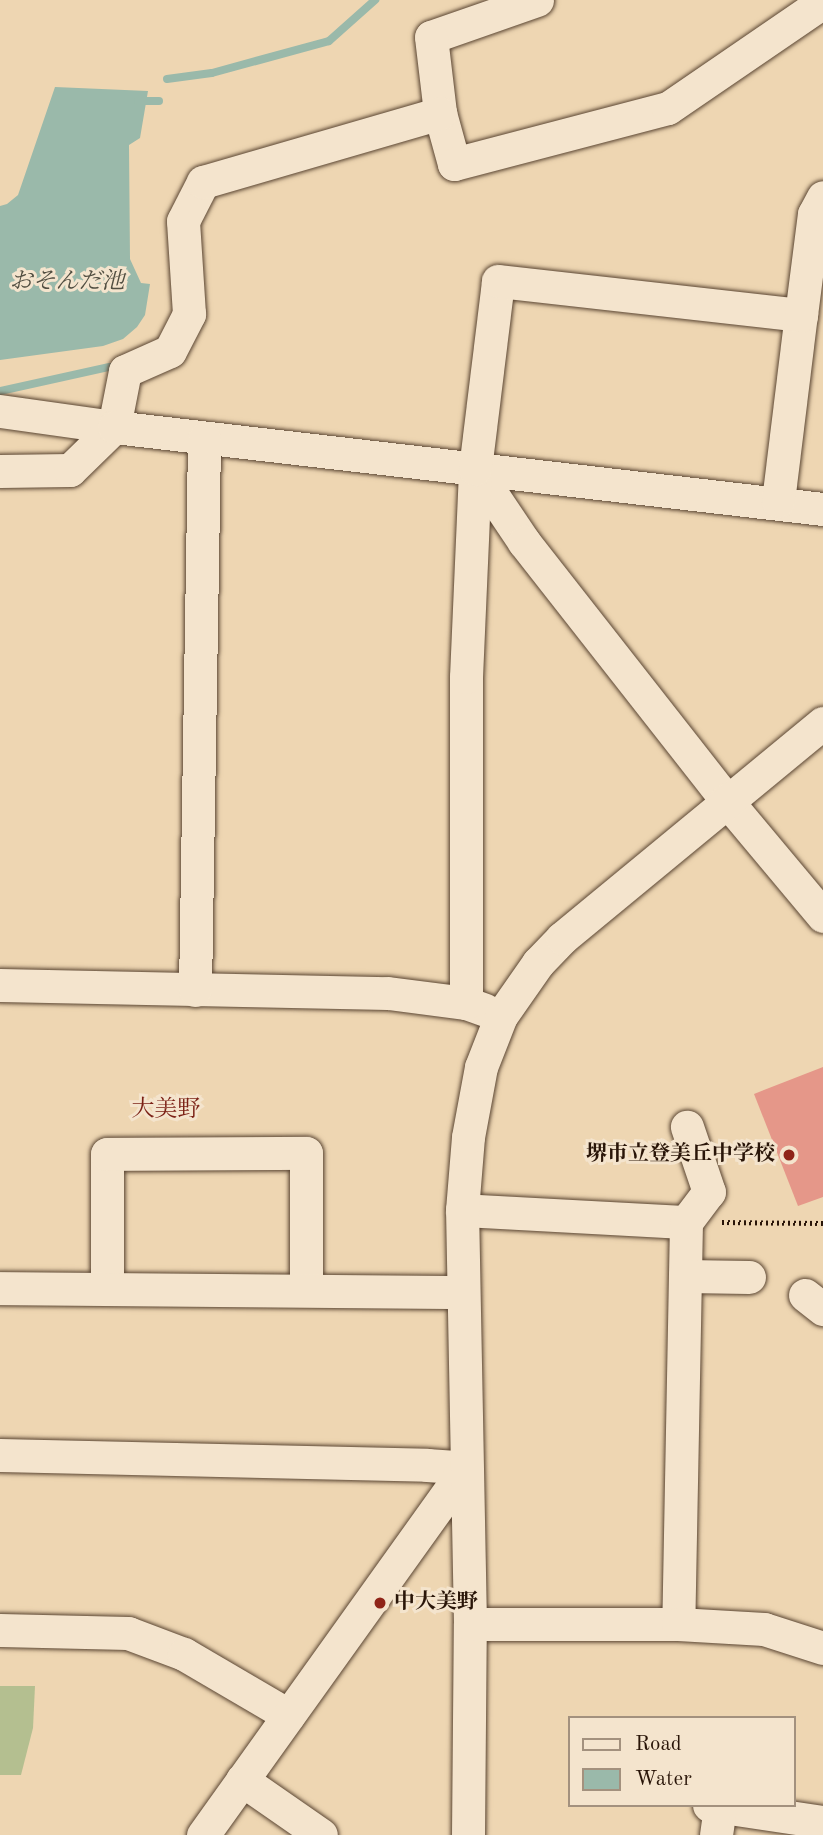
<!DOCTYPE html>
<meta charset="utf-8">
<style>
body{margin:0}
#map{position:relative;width:823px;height:1835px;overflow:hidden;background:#eed6b2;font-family:"Old Standard TT","Noto Serif JP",serif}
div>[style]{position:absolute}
.green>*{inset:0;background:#b4bf90}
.water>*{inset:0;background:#9ab9aa}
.stream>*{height:8px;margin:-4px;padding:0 4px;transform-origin:4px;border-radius:4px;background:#9ab9aa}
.building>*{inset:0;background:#e59789}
.path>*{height:4.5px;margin-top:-2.25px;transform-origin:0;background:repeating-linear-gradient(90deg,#291508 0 2px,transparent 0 5.5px)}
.roads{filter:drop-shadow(0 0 2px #5a4532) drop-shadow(0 0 2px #5a4532)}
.minor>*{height:33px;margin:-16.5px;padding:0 16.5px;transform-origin:16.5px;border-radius:16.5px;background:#f4e4cd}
.dots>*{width:19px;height:19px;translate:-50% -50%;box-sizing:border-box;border:4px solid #f4e4cd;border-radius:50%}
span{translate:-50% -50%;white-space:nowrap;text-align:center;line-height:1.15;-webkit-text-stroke:6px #f4e4cd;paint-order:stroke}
.poi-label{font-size:21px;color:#291508;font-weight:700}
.right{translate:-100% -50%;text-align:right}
.left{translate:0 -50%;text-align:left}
.water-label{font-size:23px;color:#514e41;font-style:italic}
.neighbourhood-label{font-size:23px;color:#7a1f14}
.legend{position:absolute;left:568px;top:1716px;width:228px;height:91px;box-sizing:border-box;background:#f4e4cd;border:2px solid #a3917e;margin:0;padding:9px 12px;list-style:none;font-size:21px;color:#291508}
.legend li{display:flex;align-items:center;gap:14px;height:35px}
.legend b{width:35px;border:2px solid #a3917e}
</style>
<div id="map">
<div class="green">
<div style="clip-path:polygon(0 1686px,35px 1686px,33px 1728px,21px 1775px,0 1775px)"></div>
</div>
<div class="water">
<div style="clip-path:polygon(55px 87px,148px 91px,140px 138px,129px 145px,130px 259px,141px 283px,150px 284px,145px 315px,137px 327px,123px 339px,103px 346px,0 360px,0 206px,7px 204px,18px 195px)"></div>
</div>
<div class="stream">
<div style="left:167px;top:79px;width:45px;rotate:-7.6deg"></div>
<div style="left:212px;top:73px;width:121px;rotate:-15.3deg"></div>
<div style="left:329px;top:41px;width:62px;rotate:-41.7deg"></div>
<div style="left:138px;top:101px;width:21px"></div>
<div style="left:0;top:391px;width:112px;rotate:-12.4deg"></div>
</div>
<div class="building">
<div style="clip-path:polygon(823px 1067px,823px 1197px,798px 1206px,754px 1094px)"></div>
</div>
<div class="path">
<div style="left:722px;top:1222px;width:101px;rotate:0.6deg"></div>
</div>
<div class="roads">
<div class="minor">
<div style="left:537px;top:0;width:112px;rotate:160.8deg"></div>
<div style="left:431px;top:37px;width:77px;rotate:83.2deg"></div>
<div style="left:440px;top:113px;width:53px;rotate:74.6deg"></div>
<div style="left:454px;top:164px;width:221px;rotate:-14.7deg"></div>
<div style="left:668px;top:108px;width:188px;rotate:-34.4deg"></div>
<div style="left:0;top:411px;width:115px;rotate:8deg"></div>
<div style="left:114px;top:427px;width:57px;rotate:-78.9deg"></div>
<div style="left:125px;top:371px;width:49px;rotate:-24deg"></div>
<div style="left:170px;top:351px;width:42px;rotate:-62.8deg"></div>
<div style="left:189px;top:314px;width:93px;rotate:-93.7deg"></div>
<div style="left:183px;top:221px;width:44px;rotate:-62.9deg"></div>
<div style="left:203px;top:182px;width:247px;rotate:-16.2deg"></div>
<div style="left:475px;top:469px;width:88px;rotate:56.1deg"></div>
<div style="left:524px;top:542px;width:328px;rotate:51.9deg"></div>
<div style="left:726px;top:800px;width:151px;rotate:50.1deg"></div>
<div style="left:0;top:471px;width:70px;rotate:-0.8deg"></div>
<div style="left:70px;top:470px;width:62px;rotate:-44.3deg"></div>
<div style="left:114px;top:427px;width:714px;rotate:6.6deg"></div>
<div style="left:778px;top:501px;width:187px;rotate:-83deg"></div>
<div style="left:0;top:985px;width:388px;rotate:1.2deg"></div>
<div style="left:388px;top:993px;width:79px;rotate:7.3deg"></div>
<div style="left:466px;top:1003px;width:20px;rotate:20deg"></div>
<div style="left:195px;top:990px;width:551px;rotate:-89.06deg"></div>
<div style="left:466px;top:1003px;width:326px;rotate:-90deg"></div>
<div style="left:466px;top:677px;width:208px;rotate:-87.5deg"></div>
<div style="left:475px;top:469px;width:189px;rotate:-83deg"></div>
<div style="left:498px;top:281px;width:305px;rotate:6.4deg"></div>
<div style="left:801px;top:315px;width:102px;rotate:-82.7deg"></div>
<div style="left:814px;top:214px;width:19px;rotate:-62deg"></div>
<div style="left:462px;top:1210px;width:224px;rotate:3.1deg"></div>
<div style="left:686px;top:1222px;width:402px;rotate:91.1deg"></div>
<div style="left:686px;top:1222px;width:38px;rotate:-53deg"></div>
<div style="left:709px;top:1192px;width:69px;rotate:-108.7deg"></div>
<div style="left:685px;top:1276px;width:64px;rotate:0.9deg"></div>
<div style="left:107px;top:1287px;width:133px;rotate:-90deg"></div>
<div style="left:107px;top:1154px;width:199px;rotate:-0.3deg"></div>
<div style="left:306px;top:1153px;width:137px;rotate:90deg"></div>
<div style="left:0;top:1288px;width:461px;rotate:0.5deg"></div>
<div style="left:805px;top:1295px;width:23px;rotate:38deg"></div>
<div style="left:0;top:1455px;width:427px;rotate:1.3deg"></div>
<div style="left:427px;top:1465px;width:39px;rotate:4deg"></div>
<div style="left:470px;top:1624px;width:208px"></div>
<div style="left:678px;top:1624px;width:86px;rotate:3.3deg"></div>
<div style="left:764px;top:1629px;width:62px;rotate:17.9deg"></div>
<div style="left:0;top:1630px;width:128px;rotate:1.3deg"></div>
<div style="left:128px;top:1633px;width:60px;rotate:20.6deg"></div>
<div style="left:184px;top:1654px;width:121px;rotate:30.4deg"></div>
<div style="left:242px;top:1780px;width:96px;rotate:34.8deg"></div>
<div style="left:709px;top:1805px;width:115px;rotate:8.5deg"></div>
<div style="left:203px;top:1835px;width:452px;rotate:-54.4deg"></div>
<div style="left:468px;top:1835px;width:211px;rotate:-89.5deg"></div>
<div style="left:470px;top:1624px;width:414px;rotate:-91.1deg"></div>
<div style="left:462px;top:1210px;width:73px;rotate:-85.3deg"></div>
<div style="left:468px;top:1137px;width:71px;rotate:-79.5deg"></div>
<div style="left:481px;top:1067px;width:55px;rotate:-68.6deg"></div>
<div style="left:501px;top:1016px;width:65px;rotate:-55.1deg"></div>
<div style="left:538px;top:963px;width:35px;rotate:-46deg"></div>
<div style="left:562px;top:938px;width:338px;rotate:-39.5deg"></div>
<div style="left:716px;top:1835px;width:28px;rotate:-82deg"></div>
</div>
</div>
<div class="dots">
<div style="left:789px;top:1155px;background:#8f2418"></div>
<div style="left:380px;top:1603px;background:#8f2418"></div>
</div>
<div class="poi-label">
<span class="right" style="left:775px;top:1155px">堺市立登美丘中学校</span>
<span class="left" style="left:394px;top:1603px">中大美野</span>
</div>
<div class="water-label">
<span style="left:67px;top:282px">おそんだ池</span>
</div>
<div class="neighbourhood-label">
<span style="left:166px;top:1110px">大美野</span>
</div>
<ul class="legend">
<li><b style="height:9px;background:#f4e4cd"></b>Road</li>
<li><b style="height:19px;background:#9ab9aa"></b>Water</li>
</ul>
</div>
